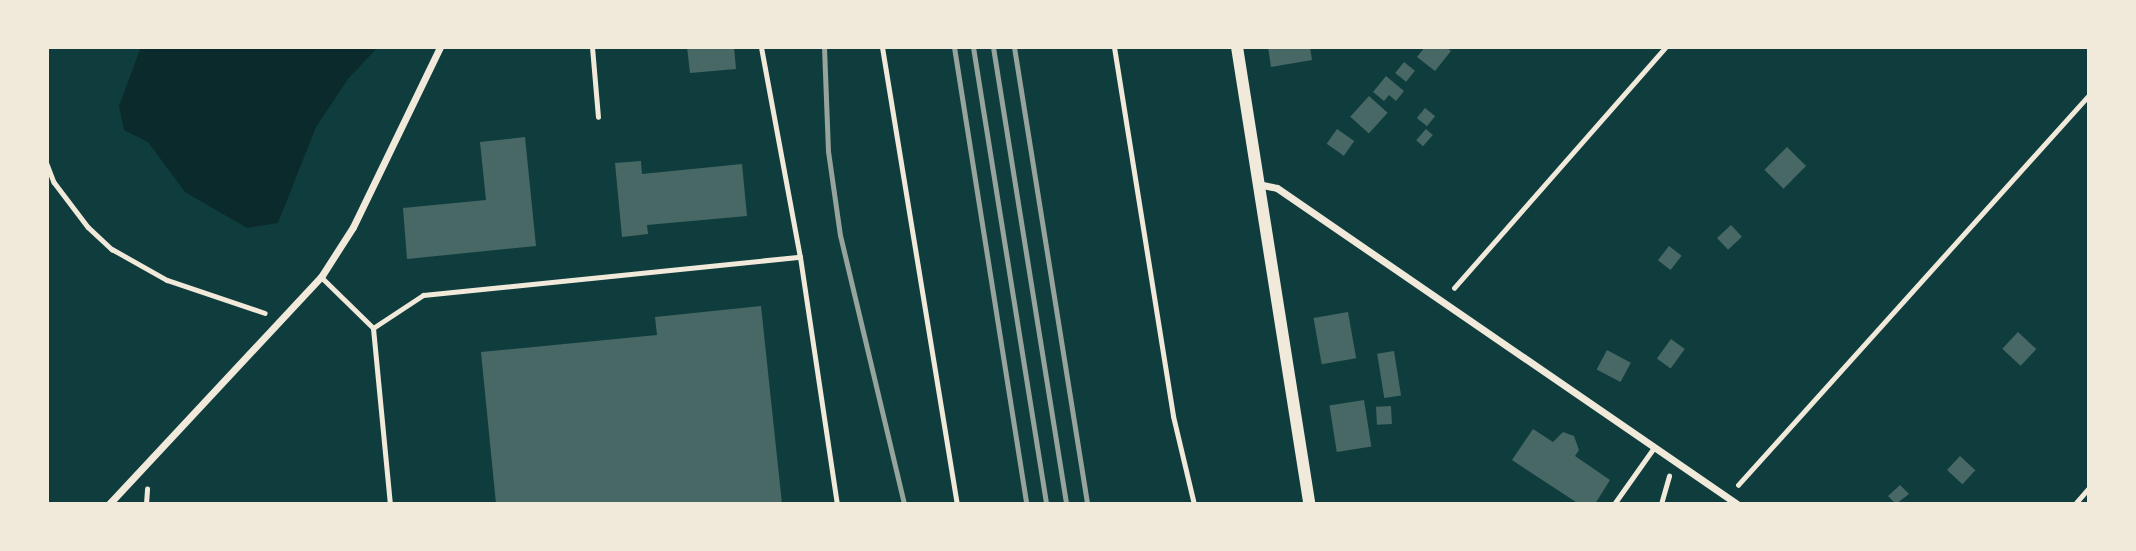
<!DOCTYPE html>
<style>
body{margin:0}
#map{position:relative;width:2136px;height:551px;overflow:hidden;background:#0f3d3e;font-family:"Alegreya Sans",sans-serif}
div>[style]{position:absolute}
.water>*{inset:0;background:#0a2a2b}
.building>*{inset:0;background:#486865;transform-origin:0 0}
.path>*{height:4.5px;margin:-2.25px;padding:0 2.25px;transform-origin:2.25px;border-radius:2.25px;background:#f1e9da}
.service>*{height:5px;margin:-2.5px;padding:0 2.5px;transform-origin:2.5px;border-radius:2.5px;background:#f1e9da}
.minor>*{height:7px;margin:-3.5px;padding:0 3.5px;transform-origin:3.5px;border-radius:3.5px;background:#f1e9da}
.tertiary>*{height:12px;margin:-6px;padding:0 6px;transform-origin:6px;border-radius:6px;background:#f1e9da}
.rail>*{height:5px;margin:-2.5px;padding:0 2.5px;transform-origin:2.5px;border-radius:2.5px;background:#97a49c}
span{translate:-50% -50%;white-space:nowrap;text-align:center;line-height:1.15;-webkit-text-stroke:6px #f1e9da;paint-order:stroke}
.frame{position:absolute;inset:0;border:49px solid #f1e9da;pointer-events:none}
</style>
<div id="map">
<div class="water">
<div style="clip-path:polygon(141px 47px,378px 47px,348px 79px,316px 127px,278px 223px,247px 228px,185px 192px,148px 142px,124px 130px,119px 106px)"></div>
</div>
<div class="building">
<div style="clip-path:polygon(687px 47px,734px 47px,736px 69px,690px 73px)"></div>
<div style="clip-path:polygon(1268px 47px,1310px 47px,1312px 60px,1271px 67px)"></div>
<div style="clip-path:polygon(1425px 47px,1446px 47px,1451px 51px,1435px 71px,1417px 57px)"></div>
<div style="left:1404px;top:62px;width:14px;height:14px;rotate:39deg"></div>
<div style="clip-path:polygon(1386px 76px,1404px 91px,1396px 101px,1389px 95px,1384px 101px,1373px 92px)"></div>
<div style="left:1369px;top:96px;width:25px;height:28px;rotate:42deg"></div>
<div style="left:1425px;top:108px;width:13px;height:13px;rotate:39deg"></div>
<div style="left:1337px;top:129px;width:21px;height:18px;rotate:35deg"></div>
<div style="left:1426px;top:129px;width:9px;height:15px;rotate:41deg"></div>
<div style="clip-path:polygon(525px 137px,536px 246px,407px 259px,403px 208px,486px 200px,480px 142px)"></div>
<div style="left:1787px;top:147px;width:27px;height:32px;rotate:45deg"></div>
<div style="clip-path:polygon(641px 161px,642px 174px,742px 164px,747px 216px,647px 225px,648px 234px,622px 237px,615px 163px)"></div>
<div style="left:1731px;top:225px;width:16px;height:19px;rotate:47deg"></div>
<div style="left:1669px;top:246px;width:16px;height:18px;rotate:38deg"></div>
<div style="clip-path:polygon(761px 306px,782px 504px,496px 504px,481px 352px,657px 335px,655px 317px)"></div>
<div style="left:1348px;top:312px;width:47px;height:35px;rotate:80deg"></div>
<div style="left:2018px;top:332px;width:25px;height:23px;rotate:43deg"></div>
<div style="left:1671px;top:339px;width:17px;height:24px;rotate:36deg"></div>
<div style="left:1607px;top:350px;width:27px;height:22px;rotate:28deg"></div>
<div style="left:1394px;top:351px;width:45px;height:17px;rotate:81deg"></div>
<div style="left:1364px;top:400px;width:47px;height:35px;rotate:81deg"></div>
<div style="left:1391px;top:406px;width:18px;height:15px;rotate:87deg"></div>
<div style="clip-path:polygon(1533px 429px,1553px 442px,1563px 432px,1574px 436px,1579px 450px,1575px 456px,1610px 480px,1595px 504px,1579px 504px,1512px 460px)"></div>
<div style="left:1960px;top:456px;width:21px;height:19px;rotate:43deg"></div>
<div style="clip-path:polygon(1900px 485px,1909px 494px,1896px 504px,1888px 496px)"></div>
</div>
<div class="path">
<div style="left:47px;top:164px;width:19px;rotate:69deg"></div>
<div style="left:54px;top:182px;width:56px;rotate:52.9deg"></div>
<div style="left:88px;top:227px;width:33px;rotate:43deg"></div>
<div style="left:112px;top:249px;width:63px;rotate:29.4deg"></div>
<div style="left:167px;top:280px;width:103px;rotate:18.6deg"></div>
<div style="left:1454px;top:288px;width:321px;rotate:-48.7deg"></div>
<div style="left:1738px;top:485px;width:525px;rotate:-48.01deg"></div>
<div style="left:146px;top:504px;width:15px;rotate:-86deg"></div>
<div style="left:1661px;top:504px;width:29px;rotate:-74deg"></div>
<div style="left:2075px;top:504px;width:21px;rotate:-49deg"></div>
</div>
<div class="service">
<div style="left:592px;top:47px;width:70px;rotate:85.1deg"></div>
<div style="left:761px;top:47px;width:214px;rotate:79.5deg"></div>
<div style="left:800px;top:257px;width:250px;rotate:81.5deg"></div>
<div style="left:882px;top:47px;width:463px;rotate:80.7deg"></div>
<div style="left:1114px;top:47px;width:374px;rotate:80.9deg"></div>
<div style="left:1173px;top:416px;width:90px;rotate:76.6deg"></div>
<div style="left:321px;top:277px;width:73px;rotate:44.4deg"></div>
<div style="left:373px;top:328px;width:60px;rotate:-33.4deg"></div>
<div style="left:423px;top:295px;width:379px;rotate:-5.8deg"></div>
<div style="left:373px;top:328px;width:177px;rotate:84.5deg"></div>
<div style="left:1614px;top:504px;width:67px;rotate:-54.7deg"></div>
</div>
<div class="minor">
<div style="left:1258px;top:184px;width:19px;rotate:12deg"></div>
<div style="left:1277px;top:188px;width:558px;rotate:34.49deg"></div>
<div style="left:109px;top:504px;width:311px;rotate:-47deg"></div>
<div style="left:321px;top:277px;width:59px;rotate:-57.4deg"></div>
<div style="left:353px;top:227px;width:200px;rotate:-64.2deg"></div>
</div>
<div class="tertiary">
<div style="left:1237px;top:47px;width:463px;rotate:81deg"></div>
</div>
<div class="rail">
<div style="left:824px;top:47px;width:104px;rotate:87.8deg"></div>
<div style="left:828px;top:151px;width:85px;rotate:81.9deg"></div>
<div style="left:840px;top:235px;width:277px;rotate:76.6deg"></div>
<div style="left:954px;top:47px;width:463px;rotate:81deg"></div>
<div style="left:973px;top:47px;width:463px;rotate:80.9deg"></div>
<div style="left:993px;top:47px;width:463px;rotate:80.9deg"></div>
<div style="left:1014px;top:47px;width:463px;rotate:80.9deg"></div>
</div>
<div class="frame"></div>
</div>
